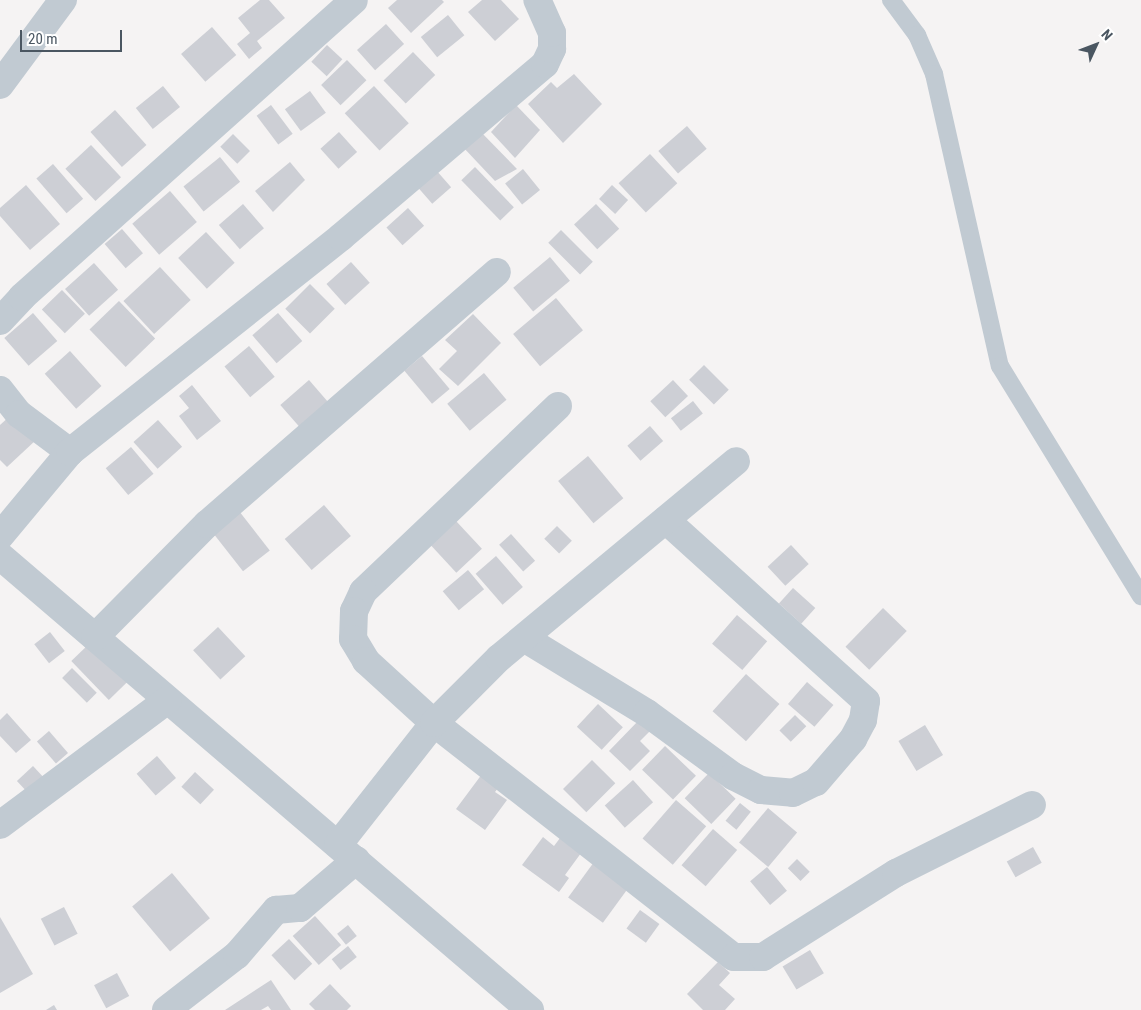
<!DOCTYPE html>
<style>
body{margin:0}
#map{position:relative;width:1141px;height:1010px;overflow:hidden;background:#f5f3f3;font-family:"Roboto Condensed",sans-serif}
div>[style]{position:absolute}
.building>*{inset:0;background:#cdcfd5;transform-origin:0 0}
.service>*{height:18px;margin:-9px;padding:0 9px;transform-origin:9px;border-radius:9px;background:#c1cad2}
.minor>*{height:28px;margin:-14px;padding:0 14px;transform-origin:14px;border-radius:14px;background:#c1cad2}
span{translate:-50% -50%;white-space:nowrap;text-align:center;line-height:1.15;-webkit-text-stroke:4px #fff;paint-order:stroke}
.north{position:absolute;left:1071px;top:20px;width:50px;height:50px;-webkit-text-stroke:4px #fff;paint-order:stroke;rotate:47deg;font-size:14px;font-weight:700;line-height:20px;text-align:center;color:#4a5661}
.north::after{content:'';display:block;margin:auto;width:18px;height:22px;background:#4a5661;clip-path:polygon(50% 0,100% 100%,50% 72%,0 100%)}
.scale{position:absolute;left:20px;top:30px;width:102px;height:22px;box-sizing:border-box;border:2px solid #4a5661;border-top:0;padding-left:6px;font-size:15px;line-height:18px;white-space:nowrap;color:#4a5661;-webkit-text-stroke:4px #fff;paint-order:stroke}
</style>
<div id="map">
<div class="building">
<div style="clip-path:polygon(260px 0,269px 0,285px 18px,257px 41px,262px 48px,249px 59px,237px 44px,250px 33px,238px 18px)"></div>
<div style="clip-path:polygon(397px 0,442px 0,444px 2px,411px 33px,388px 8px)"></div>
<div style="clip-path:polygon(482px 0,501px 0,519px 19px,495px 41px,468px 12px)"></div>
<div style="left:448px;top:15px;width:26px;height:35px;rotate:51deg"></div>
<div style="left:386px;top:24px;width:27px;height:39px;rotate:48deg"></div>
<div style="left:212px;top:27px;width:37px;height:41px;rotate:49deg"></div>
<div style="left:327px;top:45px;width:21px;height:23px;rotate:43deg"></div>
<div style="left:413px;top:52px;width:32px;height:41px;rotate:46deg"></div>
<div style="left:347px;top:60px;width:28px;height:36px;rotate:46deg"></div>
<div style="clip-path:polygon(574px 74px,602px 104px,563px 143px,528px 104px,551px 82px,557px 88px)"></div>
<div style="left:163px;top:86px;width:27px;height:35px;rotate:51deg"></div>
<div style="left:374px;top:86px;width:51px;height:40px;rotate:47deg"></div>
<div style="left:310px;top:91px;width:27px;height:31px;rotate:54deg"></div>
<div style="left:271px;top:105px;width:36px;height:18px;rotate:53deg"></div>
<div style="clip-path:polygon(516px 105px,540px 130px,515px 158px,491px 132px)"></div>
<div style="left:115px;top:110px;width:47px;height:33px;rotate:48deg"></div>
<div style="left:687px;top:126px;width:30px;height:38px;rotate:49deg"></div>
<div style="clip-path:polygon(479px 130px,517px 169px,495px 181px,462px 146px)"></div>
<div style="left:339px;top:132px;width:27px;height:25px;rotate:48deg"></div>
<div style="left:233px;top:134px;width:24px;height:18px;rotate:45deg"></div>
<div style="left:91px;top:145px;width:44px;height:35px;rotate:47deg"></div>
<div style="left:650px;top:154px;width:40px;height:43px;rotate:47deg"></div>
<div style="left:220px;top:157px;width:32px;height:47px;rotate:51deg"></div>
<div style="clip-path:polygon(290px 162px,305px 180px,273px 212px,255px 191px)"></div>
<div style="left:53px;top:164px;width:46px;height:22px;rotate:49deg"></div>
<div style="left:475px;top:167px;width:56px;height:19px;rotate:46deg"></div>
<div style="left:523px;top:169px;width:27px;height:23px;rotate:51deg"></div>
<div style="left:436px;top:170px;width:23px;height:25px;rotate:49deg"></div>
<div style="clip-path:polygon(26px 185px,60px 224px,30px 250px,0 216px,0 208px)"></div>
<div style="left:612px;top:185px;width:22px;height:19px;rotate:43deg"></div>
<div style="left:170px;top:191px;width:41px;height:50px;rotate:49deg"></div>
<div style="left:243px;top:204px;width:32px;height:32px;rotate:49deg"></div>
<div style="left:596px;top:204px;width:34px;height:30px;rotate:47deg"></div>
<div style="left:408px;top:208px;width:24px;height:29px;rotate:48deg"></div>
<div style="left:122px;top:229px;width:32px;height:23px;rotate:49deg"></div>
<div style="left:561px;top:230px;width:45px;height:18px;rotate:45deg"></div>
<div style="left:206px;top:232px;width:42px;height:38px;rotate:47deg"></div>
<div style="left:550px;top:257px;width:31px;height:48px;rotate:50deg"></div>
<div style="left:351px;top:262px;width:28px;height:33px;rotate:48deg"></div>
<div style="left:94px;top:263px;width:36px;height:39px;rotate:48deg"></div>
<div style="left:160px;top:267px;width:45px;height:50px;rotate:47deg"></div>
<div style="left:310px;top:284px;width:35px;height:35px;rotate:45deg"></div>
<div style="left:62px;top:290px;width:33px;height:28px;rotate:46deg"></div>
<div style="left:556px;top:298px;width:42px;height:56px;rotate:50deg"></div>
<div style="left:119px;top:301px;width:52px;height:41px;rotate:46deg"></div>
<div style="left:33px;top:313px;width:37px;height:38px;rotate:49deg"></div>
<div style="left:278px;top:313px;width:37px;height:34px;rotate:49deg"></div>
<div style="clip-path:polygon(473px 314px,501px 343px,458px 386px,439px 369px,457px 351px,445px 340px)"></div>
<div style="left:249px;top:346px;width:40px;height:32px;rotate:50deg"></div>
<div style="left:70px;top:351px;width:47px;height:34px;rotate:48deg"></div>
<div style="left:422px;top:356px;width:43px;height:23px;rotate:50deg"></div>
<div style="left:704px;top:365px;width:35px;height:21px;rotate:45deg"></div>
<div style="left:484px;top:373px;width:35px;height:48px;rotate:50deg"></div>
<div style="left:309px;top:380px;width:30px;height:38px;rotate:49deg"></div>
<div style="left:673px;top:380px;width:22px;height:31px;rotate:47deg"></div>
<div style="clip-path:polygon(192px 385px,221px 421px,197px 440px,179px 416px,189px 408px,179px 396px)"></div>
<div style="left:693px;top:401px;width:16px;height:28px;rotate:52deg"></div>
<div style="clip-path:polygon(11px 415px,36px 440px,7px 467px,0 460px,0 425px)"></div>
<div style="left:158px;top:420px;width:36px;height:33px;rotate:48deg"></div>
<div style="left:650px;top:426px;width:20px;height:30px;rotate:49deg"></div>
<div style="left:131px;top:447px;width:35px;height:33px;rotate:50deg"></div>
<div style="left:588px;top:456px;width:55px;height:39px;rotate:50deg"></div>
<div style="left:324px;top:505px;width:41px;height:52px;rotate:49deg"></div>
<div style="left:239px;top:511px;width:50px;height:34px;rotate:52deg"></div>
<div style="left:456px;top:521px;width:38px;height:35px;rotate:47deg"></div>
<div style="left:557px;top:526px;width:21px;height:18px;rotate:45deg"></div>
<div style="left:511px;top:534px;width:36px;height:16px;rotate:48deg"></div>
<div style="left:791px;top:545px;width:26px;height:32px;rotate:47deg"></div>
<div style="left:496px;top:556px;width:41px;height:27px;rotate:49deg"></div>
<div style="left:468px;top:570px;width:25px;height:33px;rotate:50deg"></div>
<div style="left:793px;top:588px;width:30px;height:21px;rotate:42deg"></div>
<div style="left:883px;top:608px;width:33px;height:54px;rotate:44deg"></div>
<div style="left:737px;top:615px;width:40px;height:38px;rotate:41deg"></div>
<div style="left:218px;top:627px;width:40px;height:34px;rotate:47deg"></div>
<div style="left:50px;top:632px;width:24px;height:20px;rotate:52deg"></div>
<div style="left:90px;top:643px;width:54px;height:26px;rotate:46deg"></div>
<div style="left:72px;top:668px;width:35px;height:14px;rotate:45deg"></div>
<div style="left:746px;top:674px;width:45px;height:50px;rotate:42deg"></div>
<div style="left:807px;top:682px;width:35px;height:29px;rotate:41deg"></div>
<div style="left:598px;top:704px;width:34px;height:31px;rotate:43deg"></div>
<div style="clip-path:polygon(7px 713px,31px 740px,16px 753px,0 736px,0 720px)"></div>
<div style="left:795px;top:715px;width:16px;height:22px;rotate:45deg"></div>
<div style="clip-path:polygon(639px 720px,650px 731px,640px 741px,650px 751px,630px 771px,609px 751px)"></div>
<div style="left:925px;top:725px;width:35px;height:31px;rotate:59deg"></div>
<div style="left:49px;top:731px;width:29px;height:16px;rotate:49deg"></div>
<div style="left:665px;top:746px;width:43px;height:33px;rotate:44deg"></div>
<div style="left:157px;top:756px;width:29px;height:27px;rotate:49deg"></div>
<div style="left:592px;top:760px;width:33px;height:41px;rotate:45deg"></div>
<div style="left:33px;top:766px;width:16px;height:22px;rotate:47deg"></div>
<div style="clip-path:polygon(485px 770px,502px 783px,495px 792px,507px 800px,485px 830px,456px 809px)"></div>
<div style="left:195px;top:772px;width:26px;height:20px;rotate:43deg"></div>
<div style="left:709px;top:773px;width:37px;height:35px;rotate:44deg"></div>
<div style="left:633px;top:780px;width:30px;height:38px;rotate:48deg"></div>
<div style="left:676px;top:800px;width:40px;height:51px;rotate:41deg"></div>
<div style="left:740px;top:803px;width:14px;height:23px;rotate:39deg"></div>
<div style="left:768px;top:808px;width:38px;height:45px;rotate:40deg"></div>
<div style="left:713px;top:829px;width:32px;height:48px;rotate:41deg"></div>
<div style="clip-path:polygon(563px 834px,584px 849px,565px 875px,569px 878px,559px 892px,522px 865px,543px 837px,554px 846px)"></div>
<div style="left:1033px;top:847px;width:18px;height:30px;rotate:61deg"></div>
<div style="left:797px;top:859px;width:18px;height:13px;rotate:45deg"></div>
<div style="left:594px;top:862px;width:43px;height:44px;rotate:36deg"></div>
<div style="left:767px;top:867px;width:31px;height:22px;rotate:50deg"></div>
<div style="left:172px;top:873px;width:59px;height:52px;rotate:50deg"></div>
<div style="left:64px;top:907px;width:30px;height:26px;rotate:63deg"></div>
<div style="left:640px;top:910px;width:24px;height:23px;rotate:36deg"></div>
<div style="left:315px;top:916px;width:39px;height:30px;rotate:48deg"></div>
<div style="clip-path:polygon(0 917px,33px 974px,0 993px)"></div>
<div style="left:348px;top:925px;width:14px;height:14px;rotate:51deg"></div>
<div style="left:289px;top:939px;width:34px;height:24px;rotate:47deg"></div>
<div style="left:348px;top:946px;width:14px;height:21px;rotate:51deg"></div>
<div style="left:810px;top:950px;width:27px;height:32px;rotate:59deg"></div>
<div style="clip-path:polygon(718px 962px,730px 973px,719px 985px,735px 999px,725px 1010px,703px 1010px,687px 994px)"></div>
<div style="left:117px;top:973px;width:26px;height:26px;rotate:62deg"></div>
<div style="clip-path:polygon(271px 980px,291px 1010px,271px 1010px,268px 1006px,261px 1010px,225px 1010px)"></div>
<div style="clip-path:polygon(330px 984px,351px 1006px,347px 1010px,315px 1010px,309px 1004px)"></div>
<div style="clip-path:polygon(54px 1005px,57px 1010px,46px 1010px)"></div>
</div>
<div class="service">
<div style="left:891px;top:0;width:44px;rotate:53.4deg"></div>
<div style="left:917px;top:35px;width:43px;rotate:66.4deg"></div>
<div style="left:934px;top:74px;width:299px;rotate:77.3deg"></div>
<div style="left:1000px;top:366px;width:270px;rotate:58.5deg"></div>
</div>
<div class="minor">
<div style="left:0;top:85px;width:106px;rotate:-53.5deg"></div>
<div style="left:0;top:321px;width:33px;rotate:-47deg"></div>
<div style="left:22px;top:297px;width:445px;rotate:-41.8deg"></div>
<div style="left:0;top:390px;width:31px;rotate:52deg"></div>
<div style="left:19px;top:414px;width:64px;rotate:36.7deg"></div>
<div style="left:558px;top:406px;width:269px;rotate:136.4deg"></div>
<div style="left:363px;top:592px;width:21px;rotate:115deg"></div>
<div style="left:354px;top:611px;width:28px;rotate:92deg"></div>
<div style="left:353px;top:639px;width:26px;rotate:59deg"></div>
<div style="left:366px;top:661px;width:92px;rotate:42.4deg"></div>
<div style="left:434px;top:723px;width:380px;rotate:38deg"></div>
<div style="left:734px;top:957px;width:29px"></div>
<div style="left:763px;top:957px;width:157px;rotate:-32.3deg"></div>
<div style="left:896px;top:873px;width:152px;rotate:-26.6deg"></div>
<div style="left:0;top:536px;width:109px;rotate:-50.2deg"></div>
<div style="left:70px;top:452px;width:346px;rotate:-38.4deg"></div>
<div style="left:341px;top:237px;width:267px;rotate:-40.3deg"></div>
<div style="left:545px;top:64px;width:17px;rotate:-65deg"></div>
<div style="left:552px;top:49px;width:16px;rotate:-90deg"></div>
<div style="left:552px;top:33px;width:36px;rotate:-114deg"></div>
<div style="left:0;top:556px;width:698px;rotate:40.58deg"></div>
<div style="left:95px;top:637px;width:159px;rotate:-45.3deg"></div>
<div style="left:207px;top:524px;width:384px;rotate:-41deg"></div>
<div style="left:524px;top:638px;width:144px;rotate:31.4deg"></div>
<div style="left:647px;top:713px;width:107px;rotate:36.2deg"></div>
<div style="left:733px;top:776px;width:31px;rotate:27deg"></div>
<div style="left:761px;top:790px;width:32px;rotate:5deg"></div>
<div style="left:793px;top:793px;width:25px;rotate:-26deg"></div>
<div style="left:816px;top:782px;width:57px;rotate:-49.3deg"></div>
<div style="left:853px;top:739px;width:21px;rotate:-62deg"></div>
<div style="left:863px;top:720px;width:19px;rotate:-81deg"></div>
<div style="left:866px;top:701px;width:270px;rotate:-137.9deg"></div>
<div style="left:0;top:825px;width:209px;rotate:-36.7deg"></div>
<div style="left:338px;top:845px;width:155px;rotate:-51.8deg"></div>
<div style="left:434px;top:723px;width:92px;rotate:-45deg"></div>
<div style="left:499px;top:658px;width:308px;rotate:-39.7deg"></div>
<div style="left:166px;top:1010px;width:90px;rotate:-37.8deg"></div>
<div style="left:237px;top:955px;width:60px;rotate:-49.1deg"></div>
<div style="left:276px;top:910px;width:24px;rotate:-5deg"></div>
<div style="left:300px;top:908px;width:74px;rotate:-40.6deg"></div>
</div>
<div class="north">N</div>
<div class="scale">20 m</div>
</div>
